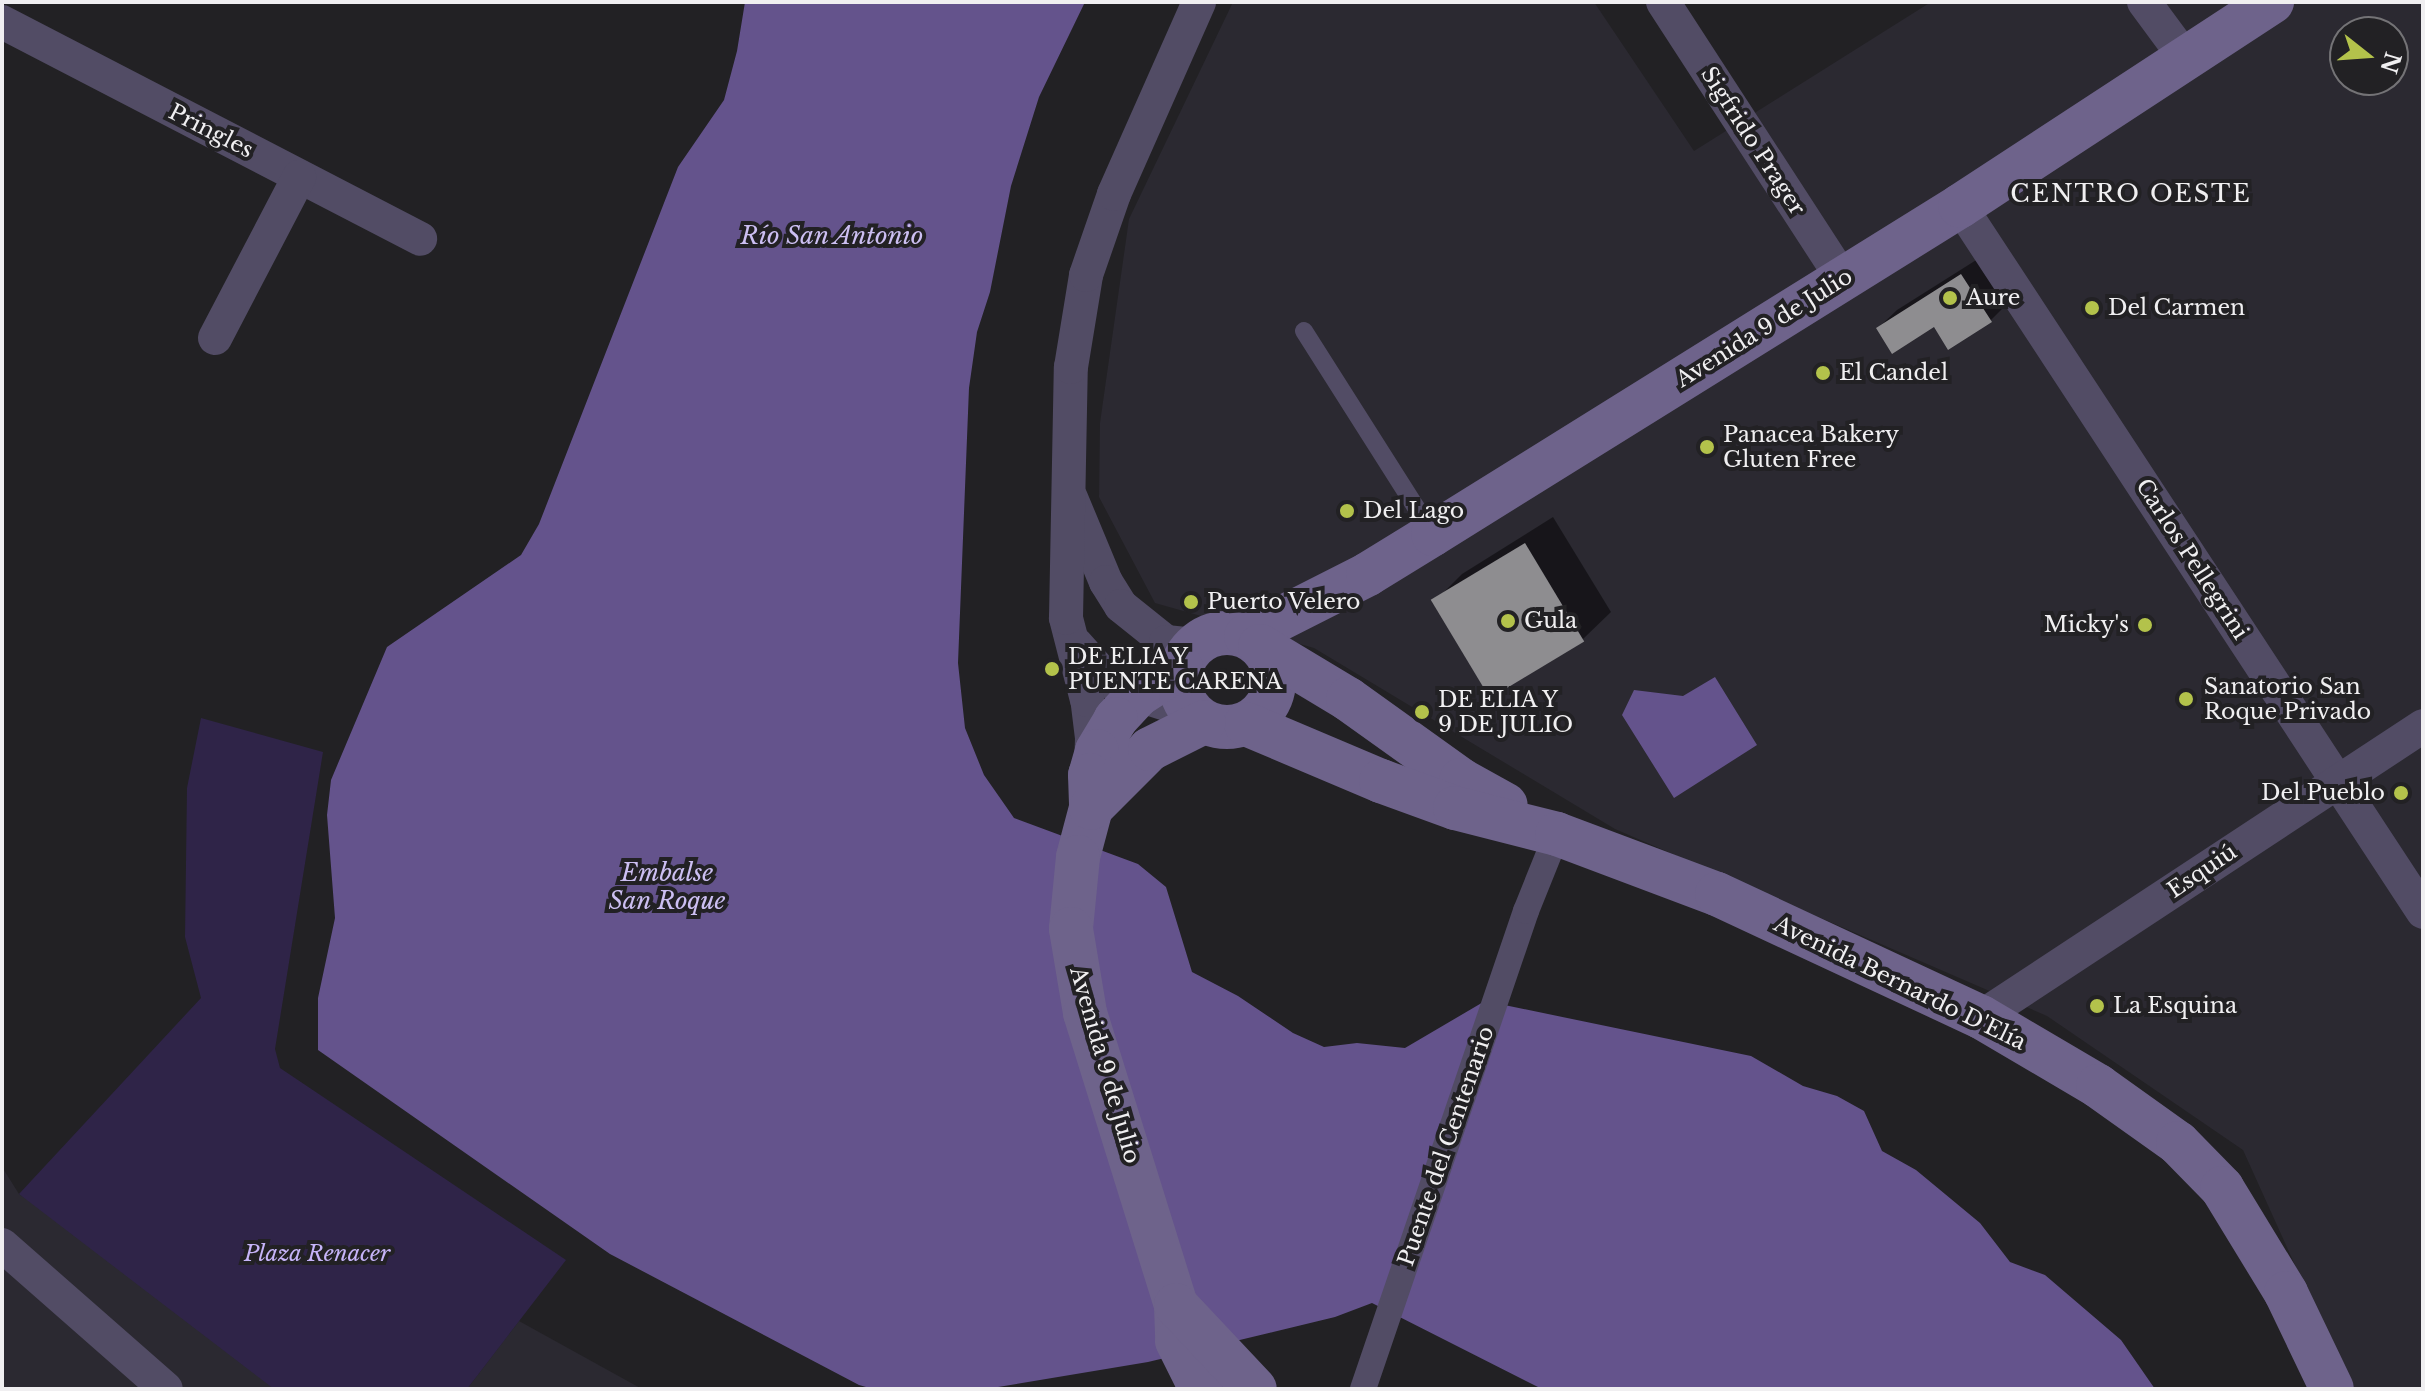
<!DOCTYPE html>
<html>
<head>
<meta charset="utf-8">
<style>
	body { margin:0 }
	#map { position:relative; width:2425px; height:1391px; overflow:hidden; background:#222124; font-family:"Libre Baskerville",serif }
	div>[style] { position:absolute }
	.built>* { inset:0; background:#2b2931 }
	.green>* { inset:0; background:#2f2448 }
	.water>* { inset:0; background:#64538c }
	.shadow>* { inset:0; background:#0007 }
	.building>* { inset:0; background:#8e8d90; transform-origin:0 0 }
	.service>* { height:18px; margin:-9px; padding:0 9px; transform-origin:9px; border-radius:9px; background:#524c65 }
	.pedestrian>* { height:26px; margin:-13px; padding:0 13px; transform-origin:13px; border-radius:13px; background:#524c65 }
	.minor>* { height:34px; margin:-17px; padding:0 17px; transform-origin:17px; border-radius:17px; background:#524c65 }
	.secondary>* { height:44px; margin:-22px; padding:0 22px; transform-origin:22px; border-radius:22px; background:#6e638b }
	.secondary>.ring { margin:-22px; padding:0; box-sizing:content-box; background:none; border:44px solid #6e638b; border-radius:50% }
	.dots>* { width:22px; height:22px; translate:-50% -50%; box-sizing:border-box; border:4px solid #222124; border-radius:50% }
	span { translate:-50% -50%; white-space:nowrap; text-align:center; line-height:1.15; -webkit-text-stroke:8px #222124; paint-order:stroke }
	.street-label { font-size:22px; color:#f0eff1 }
	.poi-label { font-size:22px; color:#f0eff1 }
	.left { translate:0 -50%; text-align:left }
	.right { translate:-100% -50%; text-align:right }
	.park-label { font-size:22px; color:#c6b4f8; font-style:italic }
	.neighbourhood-label { font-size:24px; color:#f0eff1; letter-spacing:2px }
	.water-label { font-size:24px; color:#ccbff2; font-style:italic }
	.frame { position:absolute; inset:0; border:4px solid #f0eff1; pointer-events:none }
	.north { position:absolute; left:2329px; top:16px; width:80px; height:80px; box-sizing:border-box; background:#222124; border:2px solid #747376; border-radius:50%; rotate:107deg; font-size:22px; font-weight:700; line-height:32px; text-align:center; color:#f0eff1 }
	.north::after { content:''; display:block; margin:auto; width:28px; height:36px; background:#b3c24b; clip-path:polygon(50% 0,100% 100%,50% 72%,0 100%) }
</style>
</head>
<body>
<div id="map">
	<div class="built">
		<i style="clip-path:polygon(evenodd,1233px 2px,1594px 2px,1694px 151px,1931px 2px,2423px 2px,2423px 1389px,2351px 1389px,2243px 1150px,2047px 1016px,1615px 829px,1314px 648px,1155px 603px,1099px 497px,1100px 423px,1129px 219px,1233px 2px,2345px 32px,2393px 32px,2393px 80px,2345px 80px,2345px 32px)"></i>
		<i style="clip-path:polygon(2px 1167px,19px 1194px,313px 1389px,2px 1389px)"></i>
		<i style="clip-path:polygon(519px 1321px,642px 1389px,467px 1389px)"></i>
	</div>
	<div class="green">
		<i style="clip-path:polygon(201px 718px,323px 752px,275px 1049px,280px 1068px,566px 1260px,467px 1389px,274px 1389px,19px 1194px,201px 998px,185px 937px,187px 788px)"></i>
	</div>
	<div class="water">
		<i style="clip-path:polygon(745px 2px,1085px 2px,1039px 97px,1011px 186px,990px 292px,977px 332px,969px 388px,958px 663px,965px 728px,984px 775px,1014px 818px,1138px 864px,1166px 887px,1192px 972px,1238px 996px,1293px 1033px,1324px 1047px,1357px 1043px,1405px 1048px,1485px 1001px,1751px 1056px,1803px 1086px,1837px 1096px,1864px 1111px,1882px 1151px,1916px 1170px,1980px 1223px,2010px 1262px,2045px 1275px,2121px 1340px,2155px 1389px,1542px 1389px,1372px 1303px,1335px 1317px,1148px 1362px,986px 1389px,873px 1389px,859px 1385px,610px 1254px,318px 1050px,318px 998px,335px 918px,327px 815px,331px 780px,387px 647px,521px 555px,539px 524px,678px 167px,724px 100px,737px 51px)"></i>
		<i style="clip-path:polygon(1715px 677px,1757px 745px,1674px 798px,1622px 715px,1634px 690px,1683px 696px)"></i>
	</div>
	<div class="shadow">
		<i style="clip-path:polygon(1981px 257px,2009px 302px,1991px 320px,1878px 328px,1897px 310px)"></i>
		<i style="clip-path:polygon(1553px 517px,1611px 612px,1583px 639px,1435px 601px,1462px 574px)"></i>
	</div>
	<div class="building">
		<i style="clip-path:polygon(1961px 274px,1992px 322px,1948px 350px,1934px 327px,1892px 354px,1876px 328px)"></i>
		<i style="left:1525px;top:543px;width:115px;height:110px;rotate:59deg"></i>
	</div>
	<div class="service">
		<i style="left:1304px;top:331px;width:241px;rotate:57.6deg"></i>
	</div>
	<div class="pedestrian">
		<i style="left:1363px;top:1389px;width:505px;rotate:-71.17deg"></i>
		<i style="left:1526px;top:911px;width:83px;rotate:-68.1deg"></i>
	</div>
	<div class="minor">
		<i style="left:1663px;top:2px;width:330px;rotate:57deg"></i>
		<i style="left:2144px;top:2px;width:67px;rotate:53.5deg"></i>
		<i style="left:2px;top:22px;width:471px;rotate:27.4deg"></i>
		<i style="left:1960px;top:206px;width:844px;rotate:56.74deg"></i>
		<i style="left:215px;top:338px;width:182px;rotate:-62.4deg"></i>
		<i style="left:1071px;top:498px;width:91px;rotate:67.4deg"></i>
		<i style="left:1106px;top:582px;width:28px;rotate:58deg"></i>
		<i style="left:1121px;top:606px;width:58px;rotate:38.7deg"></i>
		<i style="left:1166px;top:642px;width:29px;rotate:6deg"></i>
		<i style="left:1076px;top:644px;width:50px;rotate:48.3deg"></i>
		<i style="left:1109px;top:681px;width:32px;rotate:26deg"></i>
		<i style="left:1138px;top:695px;width:56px;rotate:17.8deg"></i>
		<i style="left:1091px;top:767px;width:29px;rotate:-88deg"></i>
		<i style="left:1092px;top:738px;width:38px;rotate:-97deg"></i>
		<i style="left:1087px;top:700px;width:85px;rotate:-104.4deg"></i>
		<i style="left:1066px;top:618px;width:251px;rotate:-88.9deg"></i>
		<i style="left:1071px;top:367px;width:93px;rotate:-80.7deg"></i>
		<i style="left:1086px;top:275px;width:86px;rotate:-70.9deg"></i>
		<i style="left:1114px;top:194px;width:210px;rotate:-66.1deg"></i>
		<i style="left:1981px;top:1017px;width:529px;rotate:-33.36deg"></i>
		<i style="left:2px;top:1245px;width:218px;rotate:41.3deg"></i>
	</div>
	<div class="secondary">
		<i class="ring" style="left:1180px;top:633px;width:50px;height:50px"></i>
		<i style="left:1246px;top:636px;width:137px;rotate:-26.9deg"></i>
		<i style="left:1368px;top:574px;width:76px;rotate:-31.6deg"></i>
		<i style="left:1433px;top:534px;width:621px;rotate:-31.9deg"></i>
		<i style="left:1960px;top:206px;width:373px;rotate:-33.2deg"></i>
		<i style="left:1260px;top:646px;width:103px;rotate:31.1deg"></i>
		<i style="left:1348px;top:699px;width:139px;rotate:35.6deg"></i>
		<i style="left:1461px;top:780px;width:51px;rotate:29.1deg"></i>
		<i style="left:1181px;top:667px;width:51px;rotate:146.9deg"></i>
		<i style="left:1138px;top:695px;width:33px;rotate:133deg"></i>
		<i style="left:1116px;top:719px;width:37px;rotate:121deg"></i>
		<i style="left:1097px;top:751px;width:25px;rotate:106deg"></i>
		<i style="left:1090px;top:775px;width:33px;rotate:88deg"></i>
		<i style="left:1091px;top:808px;width:51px;rotate:104.9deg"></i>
		<i style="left:1078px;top:857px;width:72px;rotate:95.6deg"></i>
		<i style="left:1071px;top:929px;width:85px;rotate:80.5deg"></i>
		<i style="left:1085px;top:1013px;width:306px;rotate:72.7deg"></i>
		<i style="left:1176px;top:1305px;width:36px;rotate:88deg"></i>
		<i style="left:1177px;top:1341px;width:54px;rotate:63.4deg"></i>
		<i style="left:1246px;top:724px;width:147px;rotate:22.9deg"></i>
		<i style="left:1381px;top:781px;width:79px;rotate:20deg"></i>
		<i style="left:1455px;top:808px;width:105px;rotate:14.3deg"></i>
		<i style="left:1557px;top:834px;width:171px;rotate:20.6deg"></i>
		<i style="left:1717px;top:894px;width:291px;rotate:25deg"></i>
		<i style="left:1981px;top:1017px;width:136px;rotate:30.5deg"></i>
		<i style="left:2098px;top:1086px;width:98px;rotate:35.5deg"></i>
		<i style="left:2178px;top:1143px;width:63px;rotate:45.6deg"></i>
		<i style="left:2222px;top:1188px;width:123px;rotate:58.6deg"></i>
		<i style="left:2286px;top:1293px;width:106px;rotate:64.4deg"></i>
		<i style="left:1091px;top:808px;width:83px;rotate:-45deg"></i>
		<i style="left:1150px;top:749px;width:60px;rotate:-26.6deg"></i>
		<i style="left:1176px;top:1305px;width:115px;rotate:46.8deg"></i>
	</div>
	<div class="dots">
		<i style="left:1950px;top:298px;background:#b3c24b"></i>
		<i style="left:2092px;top:308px;background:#b3c24b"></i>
		<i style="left:1823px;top:373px;background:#b3c24b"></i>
		<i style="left:1707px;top:447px;background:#b3c24b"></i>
		<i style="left:1347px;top:511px;background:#b3c24b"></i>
		<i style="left:1191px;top:602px;background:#b3c24b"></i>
		<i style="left:1508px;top:621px;background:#b3c24b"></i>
		<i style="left:2145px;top:625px;background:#b3c24b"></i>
		<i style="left:1052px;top:669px;background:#b3c24b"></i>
		<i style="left:2186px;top:699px;background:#b3c24b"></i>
		<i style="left:1422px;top:712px;background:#b3c24b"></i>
		<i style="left:2401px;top:793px;background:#b3c24b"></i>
		<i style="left:2097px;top:1006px;background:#b3c24b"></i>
	</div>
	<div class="street-label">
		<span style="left:211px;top:131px;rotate:27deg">Pringles</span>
		<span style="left:1753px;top:141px;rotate:57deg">Sigfrido Prager</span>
		<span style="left:1764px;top:328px;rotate:-32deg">Avenida 9 de Julio</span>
		<span style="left:2192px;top:559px;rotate:57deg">Carlos Pellegrini</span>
		<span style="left:2202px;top:871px;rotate:-34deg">Esquiú</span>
		<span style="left:1900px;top:983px;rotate:26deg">Avenida Bernardo D'Elía</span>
		<span style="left:1105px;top:1065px;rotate:74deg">Avenida 9 de Julio</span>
		<span style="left:1446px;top:1146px;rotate:-71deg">Puente del Centenario</span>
	</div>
	<div class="poi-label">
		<span class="left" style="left:1966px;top:298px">Aure</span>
		<span class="left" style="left:2108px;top:308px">Del Carmen</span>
		<span class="left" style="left:1839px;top:373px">El Candel</span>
		<span class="left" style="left:1723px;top:447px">Panacea Bakery<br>Gluten Free</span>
		<span class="left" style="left:1363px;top:511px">Del Lago</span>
		<span class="left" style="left:1207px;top:602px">Puerto Velero</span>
		<span class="left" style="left:1524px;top:621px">Gula</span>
		<span class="right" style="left:2129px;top:625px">Micky's</span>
		<span class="left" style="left:1068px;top:669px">DE ELIA Y<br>PUENTE CARENA</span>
		<span class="left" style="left:2204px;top:699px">Sanatorio San<br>Roque Privado</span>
		<span class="left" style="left:1438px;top:712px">DE ELIA Y<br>9 DE JULIO</span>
		<span class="right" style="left:2385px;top:793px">Del Pueblo</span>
		<span class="left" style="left:2113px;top:1006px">La Esquina</span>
	</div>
	<div class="park-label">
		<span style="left:317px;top:1254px">Plaza Renacer</span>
	</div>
	<div class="neighbourhood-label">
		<span style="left:2131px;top:194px">CENTRO OESTE</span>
	</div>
	<div class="water-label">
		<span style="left:832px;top:236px">Río San Antonio</span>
		<span style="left:667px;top:887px">Embalse<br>San Roque</span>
	</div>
	<div class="frame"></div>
	<div class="north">N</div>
</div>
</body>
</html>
